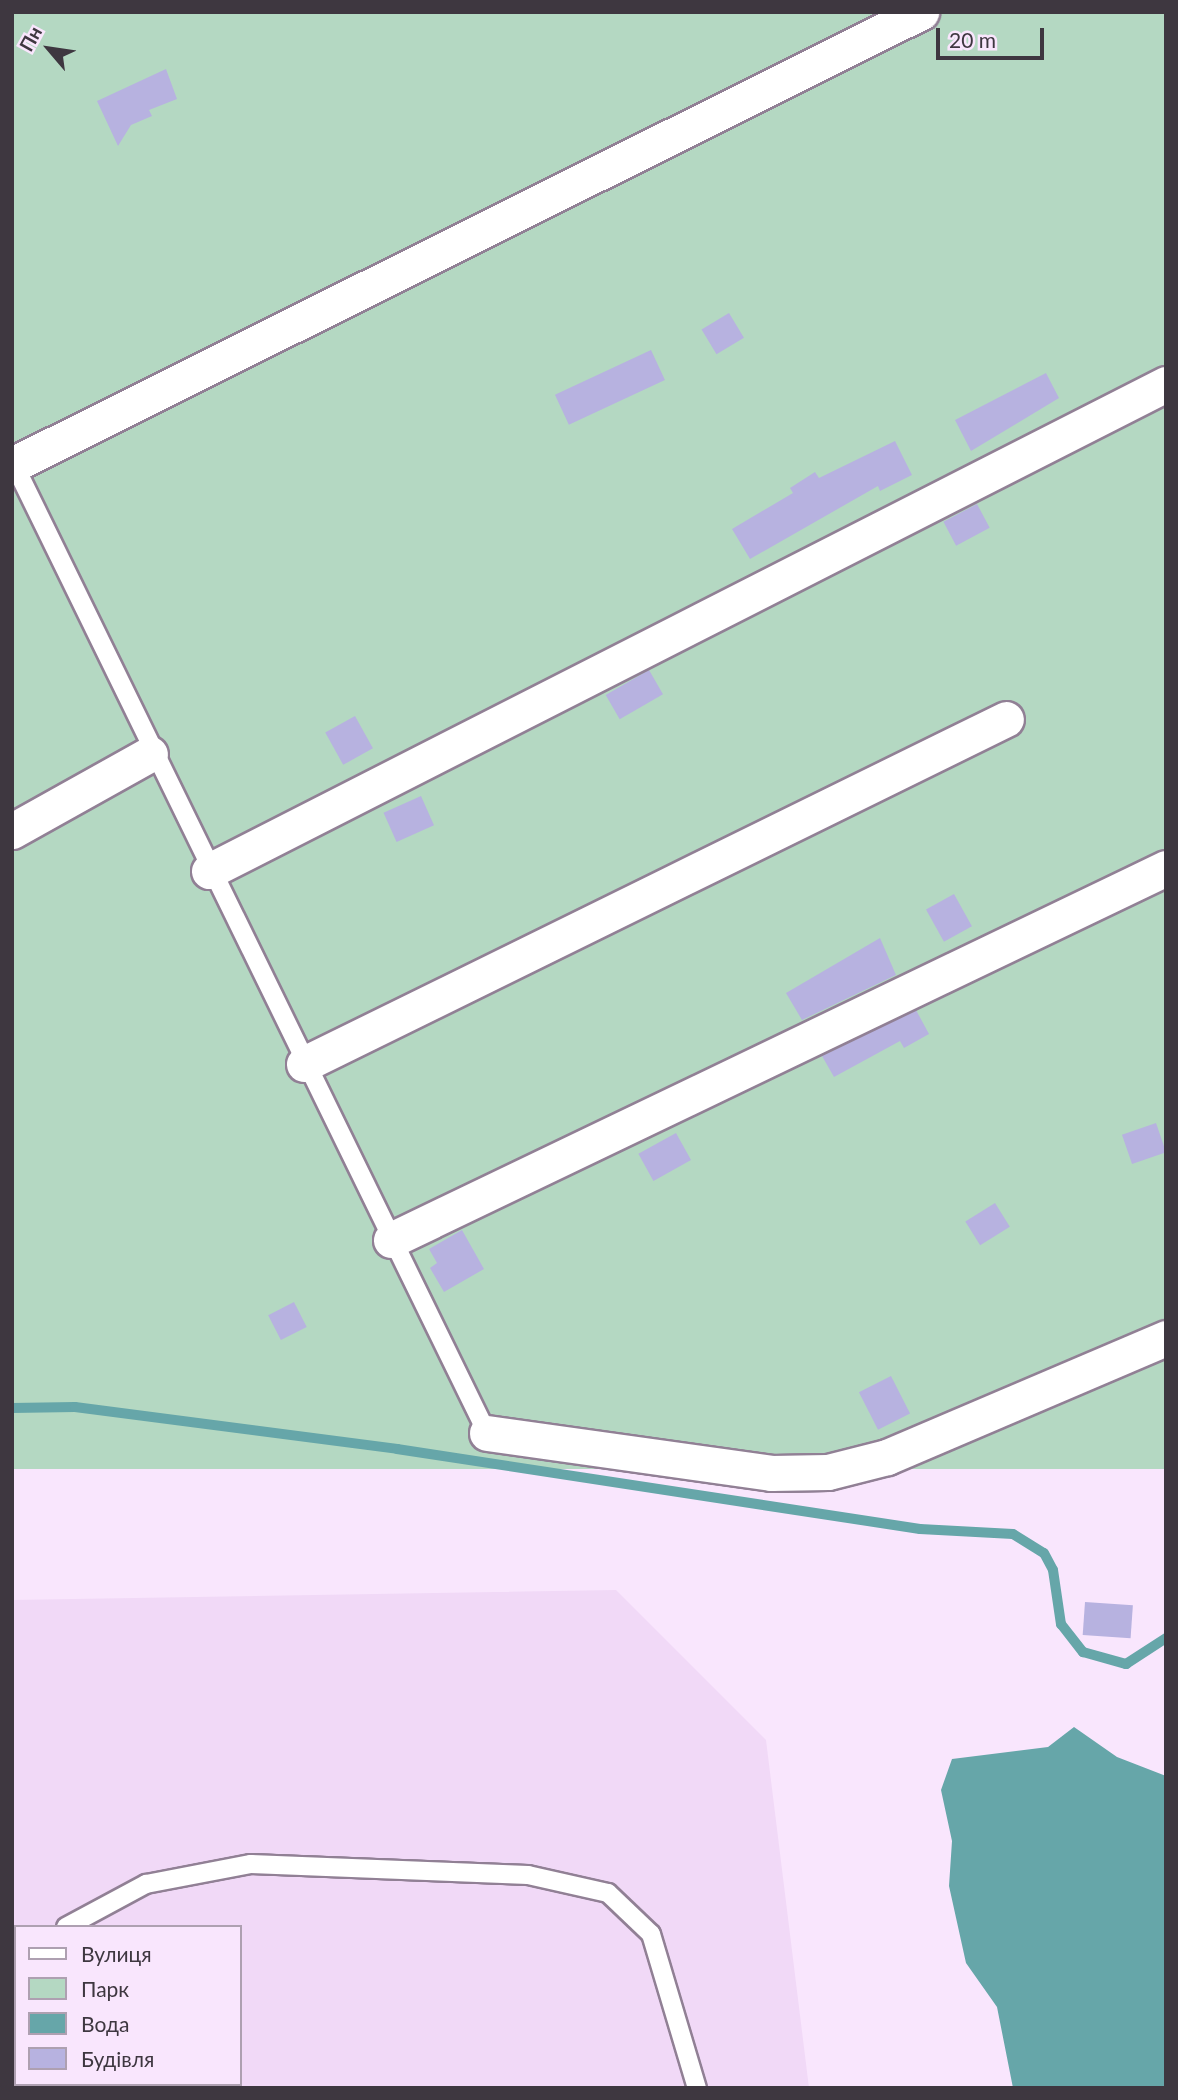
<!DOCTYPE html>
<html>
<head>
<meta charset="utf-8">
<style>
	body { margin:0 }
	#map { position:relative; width:1178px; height:2100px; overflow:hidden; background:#f9e6fd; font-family:Lato,sans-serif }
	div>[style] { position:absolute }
	.built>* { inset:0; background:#f1d9f7 }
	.green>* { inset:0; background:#b4d8c2; transform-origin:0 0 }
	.water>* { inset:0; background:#66a6a9 }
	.stream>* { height:10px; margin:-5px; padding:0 5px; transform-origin:5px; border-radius:5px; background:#66a6a9 }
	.building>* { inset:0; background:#b7b2e0; transform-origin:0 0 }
	.roads { filter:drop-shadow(2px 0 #918095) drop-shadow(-2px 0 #918095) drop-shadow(0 2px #918095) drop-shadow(0 -2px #918095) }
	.service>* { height:18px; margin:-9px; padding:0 9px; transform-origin:9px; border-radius:9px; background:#fff }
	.minor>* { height:35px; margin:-17.5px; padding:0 17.5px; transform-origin:17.5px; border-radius:17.5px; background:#fff }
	span { translate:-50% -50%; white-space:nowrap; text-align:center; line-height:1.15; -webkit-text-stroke:6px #f9e6fd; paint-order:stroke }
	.frame { position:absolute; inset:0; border:14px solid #3e3740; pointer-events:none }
	.legend { position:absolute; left:14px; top:1925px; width:228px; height:161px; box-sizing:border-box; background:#f9e6fd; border:2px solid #aea0b1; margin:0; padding:9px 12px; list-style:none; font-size:21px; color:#3e3740 }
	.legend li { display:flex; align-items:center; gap:14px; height:35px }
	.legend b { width:35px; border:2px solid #aea0b1 }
	.north { position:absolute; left:14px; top:14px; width:70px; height:70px; -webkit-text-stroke:5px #f9e6fd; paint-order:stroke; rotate:299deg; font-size:19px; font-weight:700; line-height:28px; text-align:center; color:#3e3740 }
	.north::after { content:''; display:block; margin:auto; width:24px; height:32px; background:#3e3740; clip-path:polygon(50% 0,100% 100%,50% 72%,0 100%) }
	.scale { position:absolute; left:936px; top:28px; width:108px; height:32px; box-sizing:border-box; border:4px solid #3e3740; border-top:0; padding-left:9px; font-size:21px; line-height:24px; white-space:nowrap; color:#3e3740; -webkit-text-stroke:5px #f9e6fd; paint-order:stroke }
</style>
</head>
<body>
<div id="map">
	<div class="built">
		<i style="clip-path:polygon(evenodd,616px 1590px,766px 1740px,809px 2088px,12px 2088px,12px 1600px,616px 1590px,16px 1927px,240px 1927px,240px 2084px,16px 2084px,16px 1927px)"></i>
	</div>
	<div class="green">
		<i style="left:12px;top:12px;width:1154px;height:1457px"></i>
	</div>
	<div class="water">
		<i style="clip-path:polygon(1074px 1727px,1117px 1757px,1166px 1776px,1166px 2088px,1013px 2088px,997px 2007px,966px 1963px,949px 1886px,952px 1841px,941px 1790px,952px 1759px,1048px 1747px)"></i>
	</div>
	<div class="stream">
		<i style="left:12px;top:1408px;width:63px;rotate:-0.9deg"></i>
		<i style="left:75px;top:1407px;width:325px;rotate:7.4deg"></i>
		<i style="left:397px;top:1449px;width:529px;rotate:8.7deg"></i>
		<i style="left:920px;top:1529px;width:93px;rotate:3.1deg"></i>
		<i style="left:1013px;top:1534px;width:36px;rotate:32deg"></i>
		<i style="left:1044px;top:1553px;width:19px;rotate:62deg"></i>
		<i style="left:1053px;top:1570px;width:55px;rotate:81.6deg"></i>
		<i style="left:1061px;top:1624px;width:36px;rotate:52deg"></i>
		<i style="left:1083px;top:1652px;width:45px;rotate:15.6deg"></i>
		<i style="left:1126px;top:1664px;width:48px;rotate:-33deg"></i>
	</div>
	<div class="building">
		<i style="clip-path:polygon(166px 69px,177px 99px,149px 110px,152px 116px,131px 125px,118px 146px,97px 101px)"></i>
		<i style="left:729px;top:313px;width:29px;height:32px;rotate:59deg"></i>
		<i style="left:651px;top:350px;width:33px;height:106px;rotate:65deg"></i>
		<i style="clip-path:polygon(1046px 373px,1059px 398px,971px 451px,955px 420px)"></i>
		<i style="clip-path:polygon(895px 441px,912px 475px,880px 491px,878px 486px,750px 559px,732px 529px,793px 493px,790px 488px,815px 472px,819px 478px)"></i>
		<i style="left:977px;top:504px;width:27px;height:38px;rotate:62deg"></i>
		<i style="left:649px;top:670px;width:28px;height:50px;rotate:60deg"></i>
		<i style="left:355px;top:716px;width:37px;height:34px;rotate:61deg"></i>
		<i style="left:421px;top:796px;width:32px;height:41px;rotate:66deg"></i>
		<i style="left:954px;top:894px;width:37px;height:32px;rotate:61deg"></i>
		<i style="clip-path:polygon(880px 938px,896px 975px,802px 1020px,786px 993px)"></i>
		<i style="clip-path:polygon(916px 1010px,929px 1034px,904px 1048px,900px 1041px,834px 1077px,822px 1056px)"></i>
		<i style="left:1156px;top:1123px;width:31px;height:36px;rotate:71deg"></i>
		<i style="left:676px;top:1133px;width:31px;height:43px;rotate:61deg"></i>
		<i style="left:995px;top:1203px;width:28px;height:35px;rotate:58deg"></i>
		<i style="clip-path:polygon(462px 1230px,484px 1269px,444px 1292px,430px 1268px,437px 1263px,429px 1249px)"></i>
		<i style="left:294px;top:1302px;width:28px;height:29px;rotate:63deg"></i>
		<i style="left:891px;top:1376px;width:42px;height:36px;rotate:63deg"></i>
		<i style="left:1085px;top:1602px;width:48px;height:33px;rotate:4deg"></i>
	</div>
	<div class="roads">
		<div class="service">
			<i style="left:14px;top:464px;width:1078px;rotate:63.98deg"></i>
			<i style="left:66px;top:1927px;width:91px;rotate:-28.3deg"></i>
			<i style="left:146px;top:1884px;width:107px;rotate:-10.8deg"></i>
			<i style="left:251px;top:1864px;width:277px;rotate:2.3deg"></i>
			<i style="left:528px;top:1875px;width:82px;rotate:12.7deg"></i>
			<i style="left:608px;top:1893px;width:59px;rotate:43.6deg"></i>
			<i style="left:651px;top:1934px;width:161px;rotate:73.4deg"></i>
			<i style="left:12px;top:2006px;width:6px;rotate:-51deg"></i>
		</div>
		<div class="minor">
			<i style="left:12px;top:465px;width:1016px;rotate:-26.49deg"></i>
			<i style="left:12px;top:831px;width:158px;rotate:-29.2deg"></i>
			<i style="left:209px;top:871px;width:1074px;rotate:-26.97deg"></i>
			<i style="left:304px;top:1064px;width:782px;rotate:-26.17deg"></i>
			<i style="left:391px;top:1240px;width:860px;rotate:-25.64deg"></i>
			<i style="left:487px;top:1433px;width:287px;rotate:8deg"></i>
			<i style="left:771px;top:1473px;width:57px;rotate:-1deg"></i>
			<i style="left:828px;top:1472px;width:61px;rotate:-14.3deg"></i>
			<i style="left:887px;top:1457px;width:303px;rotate:-23.1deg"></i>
		</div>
	</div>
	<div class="frame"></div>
	<ul class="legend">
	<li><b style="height:9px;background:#fff"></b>Вулиця</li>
	<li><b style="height:19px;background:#b4d8c2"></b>Парк</li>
	<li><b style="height:19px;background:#66a6a9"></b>Вода</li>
	<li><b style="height:19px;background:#b7b2e0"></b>Будівля</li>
	</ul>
	<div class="north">Пн</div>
	<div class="scale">20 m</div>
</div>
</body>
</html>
